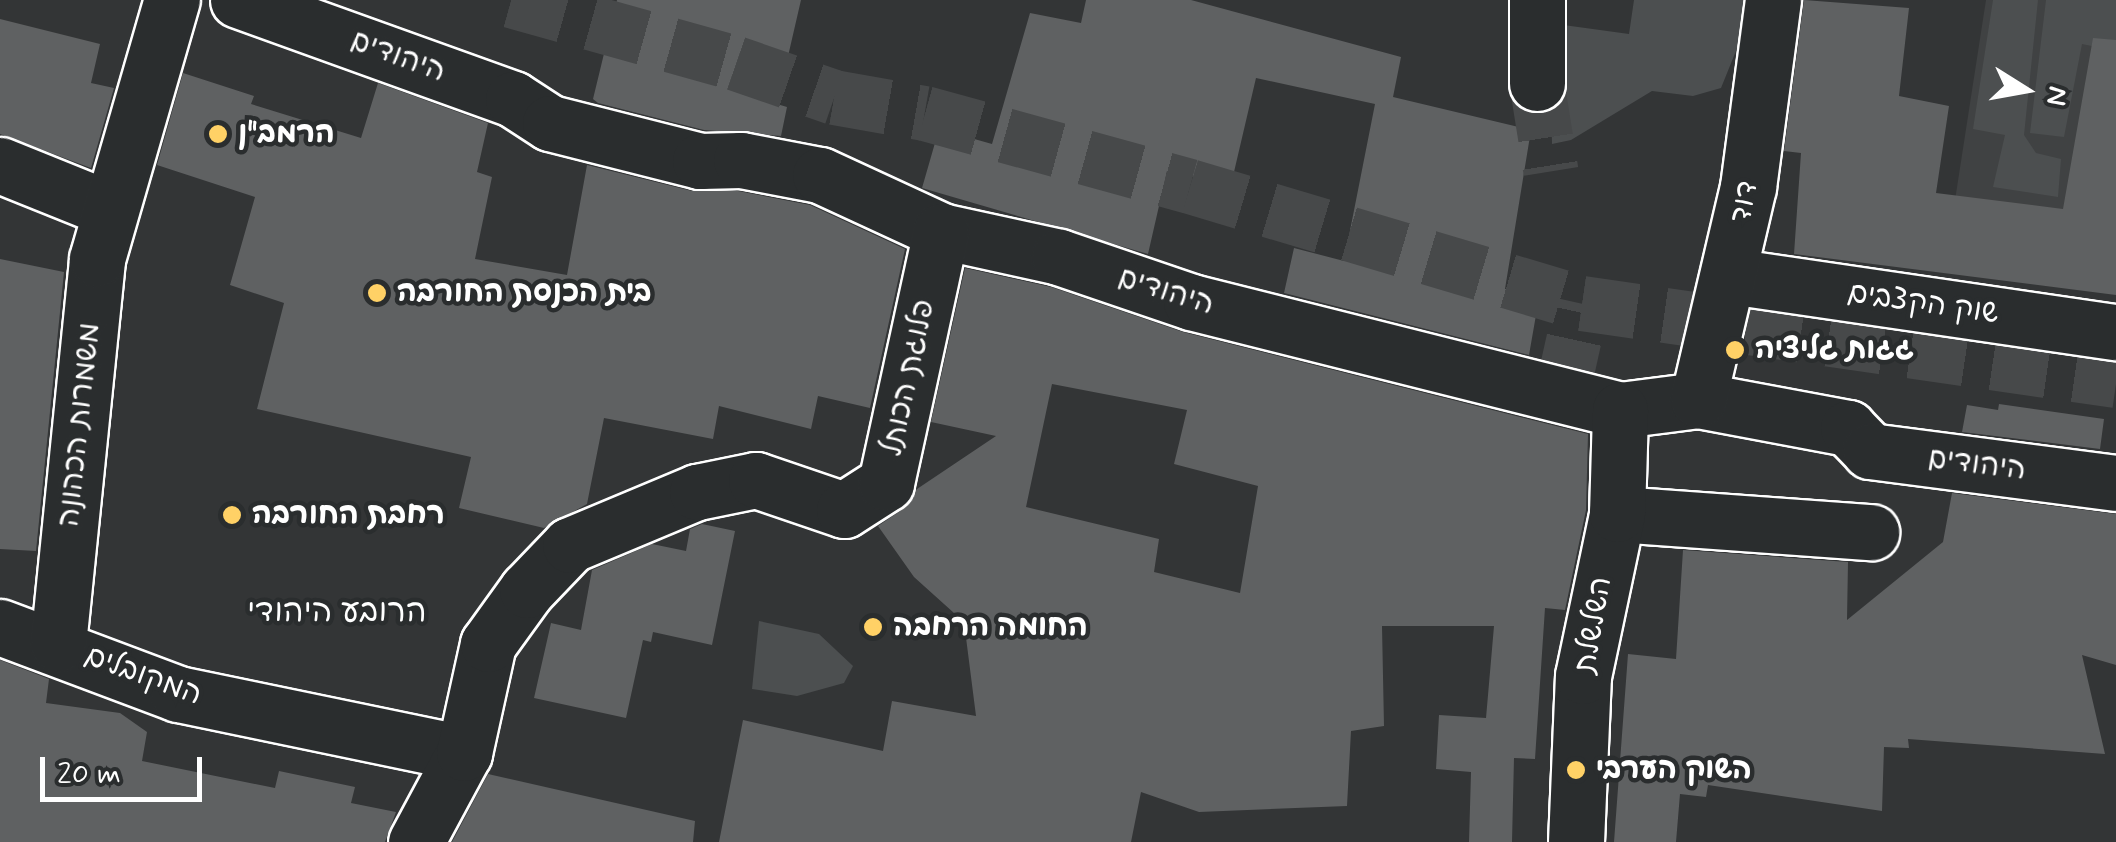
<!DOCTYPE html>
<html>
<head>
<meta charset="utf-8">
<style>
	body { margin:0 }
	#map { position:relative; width:2116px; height:842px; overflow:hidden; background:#333536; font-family:Mynerve,"Playpen Sans Hebrew",sans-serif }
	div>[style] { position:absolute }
	.built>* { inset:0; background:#404243 }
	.green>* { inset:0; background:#4c4f50 }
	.building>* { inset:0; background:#5f6162 }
	.minor-tunnel>* { height:55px; margin-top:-27.5px; transform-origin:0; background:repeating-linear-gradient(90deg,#47494a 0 55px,transparent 0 83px) }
	.roads { filter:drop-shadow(2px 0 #fff) drop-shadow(-2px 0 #fff) drop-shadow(0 2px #fff) drop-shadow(0 -2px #fff) }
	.minor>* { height:55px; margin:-27.5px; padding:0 27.5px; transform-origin:27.5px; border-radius:27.5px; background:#2a2d2e }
	.dots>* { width:28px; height:28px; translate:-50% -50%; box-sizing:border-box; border:5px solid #2a2d2e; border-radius:50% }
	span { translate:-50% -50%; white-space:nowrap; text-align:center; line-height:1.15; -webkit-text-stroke:9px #2a2d2e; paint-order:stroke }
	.street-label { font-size:30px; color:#fff }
	.poi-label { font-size:30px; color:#fff; font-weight:700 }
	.left { translate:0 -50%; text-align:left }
	.neighbourhood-label { font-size:32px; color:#fff }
	.north { position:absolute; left:1976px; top:40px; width:100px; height:100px; -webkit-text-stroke:8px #2a2d2e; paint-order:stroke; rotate:101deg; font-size:28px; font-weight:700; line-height:40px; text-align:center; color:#fff }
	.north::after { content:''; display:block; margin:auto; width:35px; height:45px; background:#fff; clip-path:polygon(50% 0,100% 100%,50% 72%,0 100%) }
	.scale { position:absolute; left:40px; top:757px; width:162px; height:45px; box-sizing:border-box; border:5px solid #fff; border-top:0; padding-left:12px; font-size:30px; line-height:35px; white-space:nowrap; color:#fff; -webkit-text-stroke:8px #2a2d2e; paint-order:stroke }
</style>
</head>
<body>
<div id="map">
	<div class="built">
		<i style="clip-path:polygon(1986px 0,2116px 0,2116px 243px,1951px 226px)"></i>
	</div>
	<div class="green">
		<i style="clip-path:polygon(1634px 0,1745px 0,1740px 41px,1721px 88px,1693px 96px,1652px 91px,1571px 140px,1552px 144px,1549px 23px,1629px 34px)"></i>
		<i style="clip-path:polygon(1993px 0,2038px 0,2024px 135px,2036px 153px,2061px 159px,2058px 197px,1993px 187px,2005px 135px,1973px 129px)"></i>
		<i style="clip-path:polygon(2046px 0,2116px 0,2116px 51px,2082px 44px,2064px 137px,2030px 133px)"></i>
		<i style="clip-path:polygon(759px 621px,819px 634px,853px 666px,844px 683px,797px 696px,752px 689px)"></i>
	</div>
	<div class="building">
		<i style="clip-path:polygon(617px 0,801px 0,777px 104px,787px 107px,781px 136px,704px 130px,598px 103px,593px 99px)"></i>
		<i style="clip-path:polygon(1086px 0,1191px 0,1401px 57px,1393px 97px,1531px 130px,1505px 289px,1539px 298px,1529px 355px,1284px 293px,1294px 248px,1344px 261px,1375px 104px,1256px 78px,1234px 172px,1218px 169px,1217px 182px,1167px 171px,1148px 254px,922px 188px,939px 129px,992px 144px,1030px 13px,1081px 23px)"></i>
		<i style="clip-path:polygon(1804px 0,1909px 8px,1899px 96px,1949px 106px,1936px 193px,2063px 209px,2093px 38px,2116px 40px,2116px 295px,1794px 254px,1801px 153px,1784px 151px)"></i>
		<i style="clip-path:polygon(0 19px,100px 44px,91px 83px,114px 88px,91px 168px,0 134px)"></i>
		<i style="clip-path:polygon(183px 73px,254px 96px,251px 104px,361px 138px,378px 83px,488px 123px,477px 172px,492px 177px,475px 259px,567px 275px,587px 165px,692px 191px,738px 191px,810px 205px,905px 249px,870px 408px,818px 396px,811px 429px,719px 406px,713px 439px,604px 418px,587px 504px,544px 528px,459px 508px,471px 457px,257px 409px,284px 303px,230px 285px,255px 197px,157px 165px)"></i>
		<i style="clip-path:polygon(0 259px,64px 272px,36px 551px,0 549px)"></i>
		<i style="clip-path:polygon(evenodd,965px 268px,1051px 287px,1183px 332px,1588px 434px,1586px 510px,1565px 610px,1545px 608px,1535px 759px,1514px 758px,1512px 842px,1469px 842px,1471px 772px,1436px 769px,1439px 715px,1486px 718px,1494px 626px,1382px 626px,1384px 726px,1351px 731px,1347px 806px,1199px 812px,1141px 792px,1131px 842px,719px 842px,743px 720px,883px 751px,892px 701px,976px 716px,964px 622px,914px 577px,878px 526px,903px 509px,917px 489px,996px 436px,931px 422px,965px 268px,1052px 384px,1187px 410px,1174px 464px,1258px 486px,1240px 593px,1154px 572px,1159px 539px,1026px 507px,1052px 384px)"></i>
		<i style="clip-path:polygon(1999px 404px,2104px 419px,2100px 449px,1962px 432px,1967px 405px,1998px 410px)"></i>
		<i style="clip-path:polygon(1952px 493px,2116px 514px,2116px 665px,2082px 655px,2105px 754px,1908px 739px,1909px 748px,1884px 747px,1882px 811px,1708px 785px,1706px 797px,1680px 794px,1676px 842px,1614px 842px,1628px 654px,1676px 659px,1683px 550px,1848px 562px,1847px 620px,1943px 542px)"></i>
		<i style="clip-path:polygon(702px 524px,735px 531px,712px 645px,653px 632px,651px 642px,643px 640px,626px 718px,534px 698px,551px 623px,581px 630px,592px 570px,652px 544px,686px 551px,690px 529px)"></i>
		<i style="clip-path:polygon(0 660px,49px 679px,46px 703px,120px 713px,147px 732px,142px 761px,275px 788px,279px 771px,355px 787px,351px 803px,396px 812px,385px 842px,0 842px)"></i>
		<i style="clip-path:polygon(488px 774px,695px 821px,693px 842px,452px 842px)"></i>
	</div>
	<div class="minor-tunnel">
		<i style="left:511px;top:0;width:234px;rotate:15.6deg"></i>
		<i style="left:736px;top:63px;width:104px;rotate:19.1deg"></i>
		<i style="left:834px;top:97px;width:92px;rotate:10deg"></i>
		<i style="left:925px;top:113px;width:275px;rotate:15.4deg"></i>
		<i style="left:1190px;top:186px;width:409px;rotate:16.6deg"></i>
		<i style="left:1582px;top:303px;width:540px;rotate:8.21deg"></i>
		<i style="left:1537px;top:83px;width:89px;rotate:81deg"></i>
		<i style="left:1562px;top:393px;width:92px;rotate:-77.5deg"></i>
	</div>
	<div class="roads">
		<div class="minor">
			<i style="left:238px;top:0;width:292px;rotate:19.8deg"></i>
			<i style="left:513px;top:99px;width:44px;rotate:33deg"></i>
			<i style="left:550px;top:123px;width:155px;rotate:14.2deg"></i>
			<i style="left:700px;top:161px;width:41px;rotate:-1.4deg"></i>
			<i style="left:741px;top:160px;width:80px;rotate:10.8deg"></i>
			<i style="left:820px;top:175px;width:133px;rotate:24.8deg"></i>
			<i style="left:941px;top:231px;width:121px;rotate:12.4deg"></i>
			<i style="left:1059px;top:257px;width:139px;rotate:18.8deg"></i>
			<i style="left:1191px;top:302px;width:442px;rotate:14.1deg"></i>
			<i style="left:1620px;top:410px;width:79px;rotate:-7.3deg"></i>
			<i style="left:1698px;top:400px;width:153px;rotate:10.6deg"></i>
			<i style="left:1848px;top:428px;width:32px;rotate:46deg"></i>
			<i style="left:1870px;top:451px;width:248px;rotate:7.4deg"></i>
			<i style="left:1537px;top:0;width:83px;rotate:90deg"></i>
			<i style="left:0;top:165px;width:115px;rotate:21.9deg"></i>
			<i style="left:1730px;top:276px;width:390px;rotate:8.3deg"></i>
			<i style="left:1698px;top:400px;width:219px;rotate:-76.8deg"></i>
			<i style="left:1748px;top:187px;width:189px;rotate:-82.4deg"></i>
			<i style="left:1617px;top:514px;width:255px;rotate:4.1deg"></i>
			<i style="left:0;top:627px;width:190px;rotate:20.6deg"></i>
			<i style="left:178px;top:694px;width:292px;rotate:11.7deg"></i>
			<i style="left:58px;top:644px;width:387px;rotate:-84.2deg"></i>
			<i style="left:97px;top:259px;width:270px;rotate:-73.9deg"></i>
			<i style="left:416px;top:842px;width:101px;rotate:-61.7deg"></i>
			<i style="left:464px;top:753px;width:112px;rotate:-77.6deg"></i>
			<i style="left:488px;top:644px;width:67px;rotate:-54.2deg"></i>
			<i style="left:527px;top:590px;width:62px;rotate:-46.3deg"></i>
			<i style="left:570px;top:545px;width:138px;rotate:-22.7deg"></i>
			<i style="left:697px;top:492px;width:60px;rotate:-11.5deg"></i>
			<i style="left:756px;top:480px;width:93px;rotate:18.8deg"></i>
			<i style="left:844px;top:510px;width:50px;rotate:-32.7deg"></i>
			<i style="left:886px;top:483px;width:258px;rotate:-77.7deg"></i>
			<i style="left:1576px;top:842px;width:166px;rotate:-87.6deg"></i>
			<i style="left:1583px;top:676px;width:166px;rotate:-78.1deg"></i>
			<i style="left:1617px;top:514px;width:104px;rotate:-88.3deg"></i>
		</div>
	</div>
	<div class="dots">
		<i style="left:218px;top:134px;background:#ffd166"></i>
		<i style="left:377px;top:293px;background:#ffd166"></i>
		<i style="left:1735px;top:350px;background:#ffd166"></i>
		<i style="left:232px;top:515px;background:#ffd166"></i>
		<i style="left:873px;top:627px;background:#ffd166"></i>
		<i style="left:1576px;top:770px;background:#ffd166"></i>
	</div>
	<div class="street-label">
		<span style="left:398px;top:57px;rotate:20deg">היהודים</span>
		<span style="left:1745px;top:202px;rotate:-80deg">דוד</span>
		<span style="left:1166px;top:292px;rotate:17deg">היהודים</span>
		<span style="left:1923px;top:304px;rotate:8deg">שוק הקצבים</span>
		<span style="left:909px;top:378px;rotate:-78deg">פלוגת הכותל</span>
		<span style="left:80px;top:425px;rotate:-84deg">משמרות הכהונה</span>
		<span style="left:1977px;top:465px;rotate:7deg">היהודים</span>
		<span style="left:1594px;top:625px;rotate:-80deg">השלשלת</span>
		<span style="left:143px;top:676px;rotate:20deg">המקובלים</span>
	</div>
	<div class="poi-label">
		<span class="left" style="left:238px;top:134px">הרמב"ן</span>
		<span class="left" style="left:397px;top:293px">בית הכנסת החורבה</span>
		<span class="left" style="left:1755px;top:350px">גגות גליציה</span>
		<span class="left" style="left:252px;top:515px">רחבת החורבה</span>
		<span class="left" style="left:893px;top:627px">החומה הרחבה</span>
		<span class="left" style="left:1596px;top:770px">השוק הערבי</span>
	</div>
	<div class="neighbourhood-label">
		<span style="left:337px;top:612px">הרובע היהודי</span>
	</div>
	<div class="north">N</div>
	<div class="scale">20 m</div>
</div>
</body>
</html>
